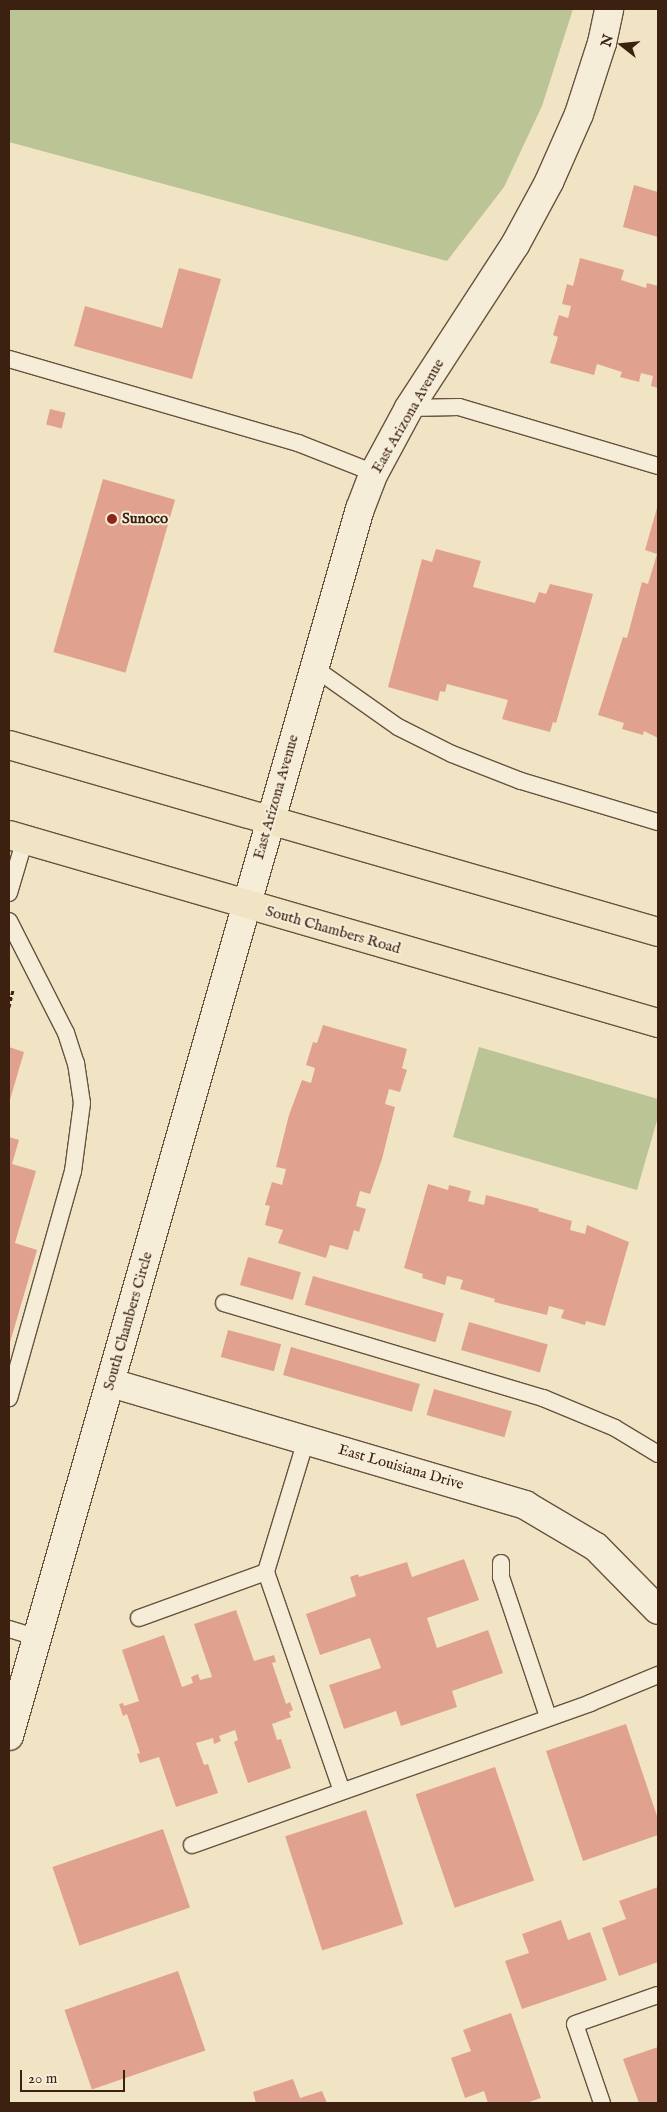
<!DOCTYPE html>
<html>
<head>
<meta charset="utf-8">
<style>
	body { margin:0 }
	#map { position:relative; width:667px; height:2112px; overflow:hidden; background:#f1e4c4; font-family:"IM FELL English",serif }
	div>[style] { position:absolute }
	.green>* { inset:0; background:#bac494 }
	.building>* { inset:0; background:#e0a28e; transform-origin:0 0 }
	.path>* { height:3px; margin-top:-1.5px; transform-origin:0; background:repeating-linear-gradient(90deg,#3c2111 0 4px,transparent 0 6.5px) }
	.roads { filter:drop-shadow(1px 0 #69523e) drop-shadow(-1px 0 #69523e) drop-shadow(0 1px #69523e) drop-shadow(0 -1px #69523e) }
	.service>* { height:16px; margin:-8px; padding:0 8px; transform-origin:8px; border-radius:8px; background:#f6edd9 }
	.minor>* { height:28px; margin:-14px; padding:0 14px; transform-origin:14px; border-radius:14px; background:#f6edd9 }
	.primary>* { height:28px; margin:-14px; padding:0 14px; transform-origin:14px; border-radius:14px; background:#f1e4c4 }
	.dots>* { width:14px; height:14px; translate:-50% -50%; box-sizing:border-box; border:2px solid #f6edd9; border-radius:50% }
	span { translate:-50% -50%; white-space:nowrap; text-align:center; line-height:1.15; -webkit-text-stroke:4px #f6edd9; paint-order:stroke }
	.street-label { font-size:15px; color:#3c2111 }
	.poi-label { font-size:15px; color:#3c2111; font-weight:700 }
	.left { translate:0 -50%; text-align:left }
	.frame { position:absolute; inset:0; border:10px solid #3c2111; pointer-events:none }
	.north { position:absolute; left:597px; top:20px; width:50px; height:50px; -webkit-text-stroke:4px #f6edd9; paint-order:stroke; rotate:286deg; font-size:14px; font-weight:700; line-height:20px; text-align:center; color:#3c2111 }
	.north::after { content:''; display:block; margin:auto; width:18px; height:22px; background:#3c2111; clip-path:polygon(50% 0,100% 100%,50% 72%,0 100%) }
	.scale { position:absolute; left:20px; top:2070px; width:105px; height:22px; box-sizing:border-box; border:2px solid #3c2111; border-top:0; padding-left:6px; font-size:15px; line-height:18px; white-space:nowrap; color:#3c2111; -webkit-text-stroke:4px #f6edd9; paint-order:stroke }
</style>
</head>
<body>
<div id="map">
	<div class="green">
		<i style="clip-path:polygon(9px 9px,573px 9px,542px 106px,504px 187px,447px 261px,9px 142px)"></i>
		<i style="clip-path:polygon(479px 1047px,658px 1099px,658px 1117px,637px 1190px,453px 1137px)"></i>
	</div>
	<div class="building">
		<i style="clip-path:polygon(634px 185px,658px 192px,658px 237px,623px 227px)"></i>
		<i style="clip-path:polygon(580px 258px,624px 270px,621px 280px,646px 288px,647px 283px,658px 286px,658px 388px,651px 386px,653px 376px,641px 373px,639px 382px,620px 377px,622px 372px,597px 364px,594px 375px,550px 363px,558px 337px,553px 335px,559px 315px,568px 318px,571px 306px,562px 304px,567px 284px,573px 286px)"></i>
		<i style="clip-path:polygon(179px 268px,221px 279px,192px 379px,74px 346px,85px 306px,162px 328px)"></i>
		<i style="left:50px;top:409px;width:16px;height:16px;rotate:14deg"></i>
		<i style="left:103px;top:479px;width:75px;height:180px;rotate:16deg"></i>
		<i style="clip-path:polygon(657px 508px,658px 508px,658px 738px,644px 731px,643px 735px,622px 729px,624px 723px,598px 715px,623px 637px,627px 638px,642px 582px,648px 584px,657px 554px,645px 550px)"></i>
		<i style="clip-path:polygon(436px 549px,481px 561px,473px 587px,535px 603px,539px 592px,546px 594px,550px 584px,593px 594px,556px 723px,553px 722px,550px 732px,502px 719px,508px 700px,447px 684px,445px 692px,440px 691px,438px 701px,388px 687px,422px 559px,432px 562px)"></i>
		<i style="clip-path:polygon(323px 1025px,407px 1049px,402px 1068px,407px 1070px,400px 1092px,389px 1089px,385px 1104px,395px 1107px,382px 1159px,370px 1194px,360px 1191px,356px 1206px,366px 1209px,359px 1232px,354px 1230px,348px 1250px,330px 1245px,326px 1258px,278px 1243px,283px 1230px,265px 1225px,270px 1206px,265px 1205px,272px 1182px,282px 1185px,286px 1169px,276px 1167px,289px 1115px,302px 1080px,311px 1083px,315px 1068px,306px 1065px,313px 1042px,317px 1043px)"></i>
		<i style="clip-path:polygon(9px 1047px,24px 1052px,9px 1103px)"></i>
		<i style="clip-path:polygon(9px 1137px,19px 1140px,12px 1164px,36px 1171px,15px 1243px,37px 1250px,9px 1346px)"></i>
		<i style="clip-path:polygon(428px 1184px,448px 1190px,449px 1185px,471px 1191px,468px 1201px,484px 1205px,486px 1195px,539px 1209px,538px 1211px,572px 1221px,570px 1230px,585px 1234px,587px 1225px,629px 1242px,605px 1326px,586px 1321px,585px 1325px,561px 1318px,564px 1310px,549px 1306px,547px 1315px,494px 1302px,495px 1299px,460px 1289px,463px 1280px,447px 1276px,445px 1285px,422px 1278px,423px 1274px,404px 1268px)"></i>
		<i style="left:248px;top:1257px;width:55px;height:29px;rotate:16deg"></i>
		<i style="left:313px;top:1276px;width:136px;height:30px;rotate:16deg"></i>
		<i style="left:469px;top:1322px;width:82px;height:29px;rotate:16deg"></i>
		<i style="left:228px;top:1330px;width:55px;height:28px;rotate:15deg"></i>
		<i style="left:291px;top:1347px;width:134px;height:29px;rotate:16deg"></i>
		<i style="left:434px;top:1389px;width:81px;height:27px;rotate:16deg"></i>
		<i style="clip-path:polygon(464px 1559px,479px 1600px,427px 1618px,437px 1648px,488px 1630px,503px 1673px,452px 1691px,457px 1707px,401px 1726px,396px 1711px,344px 1729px,329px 1685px,381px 1668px,370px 1638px,320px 1655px,306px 1614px,356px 1596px,350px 1577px,358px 1574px,359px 1577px,407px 1562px,412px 1577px)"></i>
		<i style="clip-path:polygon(236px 1610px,254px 1661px,274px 1655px,276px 1662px,272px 1663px,286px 1704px,290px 1702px,293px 1710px,289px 1712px,291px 1717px,272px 1724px,277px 1740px,281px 1739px,291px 1768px,248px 1783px,234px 1742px,238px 1740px,235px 1730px,219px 1736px,221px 1741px,214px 1744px,213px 1738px,196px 1743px,204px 1765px,208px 1764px,218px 1793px,176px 1807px,159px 1757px,140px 1763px,137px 1754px,140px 1753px,127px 1714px,123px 1716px,119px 1704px,123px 1703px,124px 1706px,139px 1701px,122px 1650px,164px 1635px,182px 1687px,193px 1683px,191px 1677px,198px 1674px,200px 1680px,212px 1677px,194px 1624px)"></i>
		<i style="clip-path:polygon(626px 1724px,658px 1819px,658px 1835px,583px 1861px,546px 1751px)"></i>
		<i style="left:495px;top:1767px;width:120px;height:84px;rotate:71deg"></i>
		<i style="left:366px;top:1810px;width:120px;height:85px;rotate:72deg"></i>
		<i style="left:163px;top:1829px;width:83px;height:117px;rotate:71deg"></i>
		<i style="clip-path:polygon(658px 1887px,658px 1962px,619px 1976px,602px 1928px,626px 1919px,619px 1901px)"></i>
		<i style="clip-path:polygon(561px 1920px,568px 1940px,590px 1932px,607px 1980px,522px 2009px,505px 1961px,529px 1953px,522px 1934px)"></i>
		<i style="left:178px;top:1971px;width:84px;height:120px;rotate:71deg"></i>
		<i style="clip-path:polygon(511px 2013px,541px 2098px,526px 2103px,488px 2103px,484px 2091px,465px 2098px,451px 2058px,471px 2051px,463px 2030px)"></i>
		<i style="clip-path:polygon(658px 2047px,658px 2103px,639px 2103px,623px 2059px)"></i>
		<i style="clip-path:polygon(293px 2079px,300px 2098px,322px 2091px,327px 2103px,256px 2103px,253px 2092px)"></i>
	</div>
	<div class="path">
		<i style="left:9px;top:1007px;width:17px;rotate:-77deg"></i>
	</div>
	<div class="roads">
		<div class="service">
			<i style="left:9px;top:359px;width:301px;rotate:16.2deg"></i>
			<i style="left:298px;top:443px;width:82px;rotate:21.5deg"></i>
			<i style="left:409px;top:408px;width:50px;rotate:-1.1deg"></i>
			<i style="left:459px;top:407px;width:208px;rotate:16.5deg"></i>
			<i style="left:313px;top:667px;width:104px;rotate:35.2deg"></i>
			<i style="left:398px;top:727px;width:60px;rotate:26.6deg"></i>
			<i style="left:452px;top:754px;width:74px;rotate:21.4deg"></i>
			<i style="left:521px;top:781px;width:143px;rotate:16.7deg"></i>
			<i style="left:9px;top:893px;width:56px;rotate:-73.5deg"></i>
			<i style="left:9px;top:921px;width:126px;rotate:63deg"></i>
			<i style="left:66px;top:1033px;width:32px;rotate:72deg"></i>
			<i style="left:76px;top:1063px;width:40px;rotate:81.5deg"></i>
			<i style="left:82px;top:1103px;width:69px;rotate:97.5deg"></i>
			<i style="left:73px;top:1171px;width:236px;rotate:105.7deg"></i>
			<i style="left:224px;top:1303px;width:333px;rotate:16.6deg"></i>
			<i style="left:543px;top:1398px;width:78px;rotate:22.6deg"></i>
			<i style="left:615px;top:1428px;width:50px;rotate:31.2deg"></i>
			<i style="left:306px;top:1440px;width:138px;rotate:106.9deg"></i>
			<i style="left:266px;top:1572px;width:232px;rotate:70.9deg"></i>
			<i style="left:501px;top:1563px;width:14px;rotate:90deg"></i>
			<i style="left:501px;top:1577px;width:148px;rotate:71.4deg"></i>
			<i style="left:139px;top:1618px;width:135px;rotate:-19.9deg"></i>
			<i style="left:9px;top:1629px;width:30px;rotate:17deg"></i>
			<i style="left:192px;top:1845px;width:423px;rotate:-19.6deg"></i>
			<i style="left:590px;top:1703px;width:74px;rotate:-22.4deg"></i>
			<i style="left:602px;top:2103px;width:83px;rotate:-108.9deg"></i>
			<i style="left:575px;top:2024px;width:88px;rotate:-19.3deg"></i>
		</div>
		<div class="minor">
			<i style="left:111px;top:1383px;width:432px;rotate:16.4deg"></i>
			<i style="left:525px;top:1505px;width:82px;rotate:30.6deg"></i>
			<i style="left:596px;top:1547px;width:88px;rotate:45.5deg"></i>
			<i style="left:9px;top:1736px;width:1276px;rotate:-74.04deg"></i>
			<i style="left:360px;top:509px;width:39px;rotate:-69deg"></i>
			<i style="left:374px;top:473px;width:74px;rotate:-61.7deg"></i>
			<i style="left:409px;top:408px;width:194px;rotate:-57deg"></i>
			<i style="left:515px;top:245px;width:72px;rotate:-61.6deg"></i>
			<i style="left:549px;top:182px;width:74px;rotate:-66.2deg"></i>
			<i style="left:579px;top:114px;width:75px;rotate:-72.1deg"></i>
			<i style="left:602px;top:43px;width:35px;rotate:-78deg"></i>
		</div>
		<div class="primary">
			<i style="left:9px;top:745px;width:675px;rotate:16.07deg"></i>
			<i style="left:9px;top:835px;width:676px;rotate:16.16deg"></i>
		</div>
	</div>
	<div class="dots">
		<i style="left:112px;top:519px;background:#8f2418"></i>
	</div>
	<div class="street-label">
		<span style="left:408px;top:416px;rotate:-60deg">East Arizona Avenue</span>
		<span style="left:276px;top:797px;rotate:-74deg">East Arizona Avenue</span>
		<span style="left:333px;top:930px;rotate:16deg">South Chambers Road</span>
		<span style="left:128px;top:1321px;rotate:-74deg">South Chambers Circle</span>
		<span style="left:401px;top:1467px;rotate:16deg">East Louisiana Drive</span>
	</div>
	<div class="poi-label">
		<span class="left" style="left:122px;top:519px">Sunoco</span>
	</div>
	<div class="frame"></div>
	<div class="north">N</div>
	<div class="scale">20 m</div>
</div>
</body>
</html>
